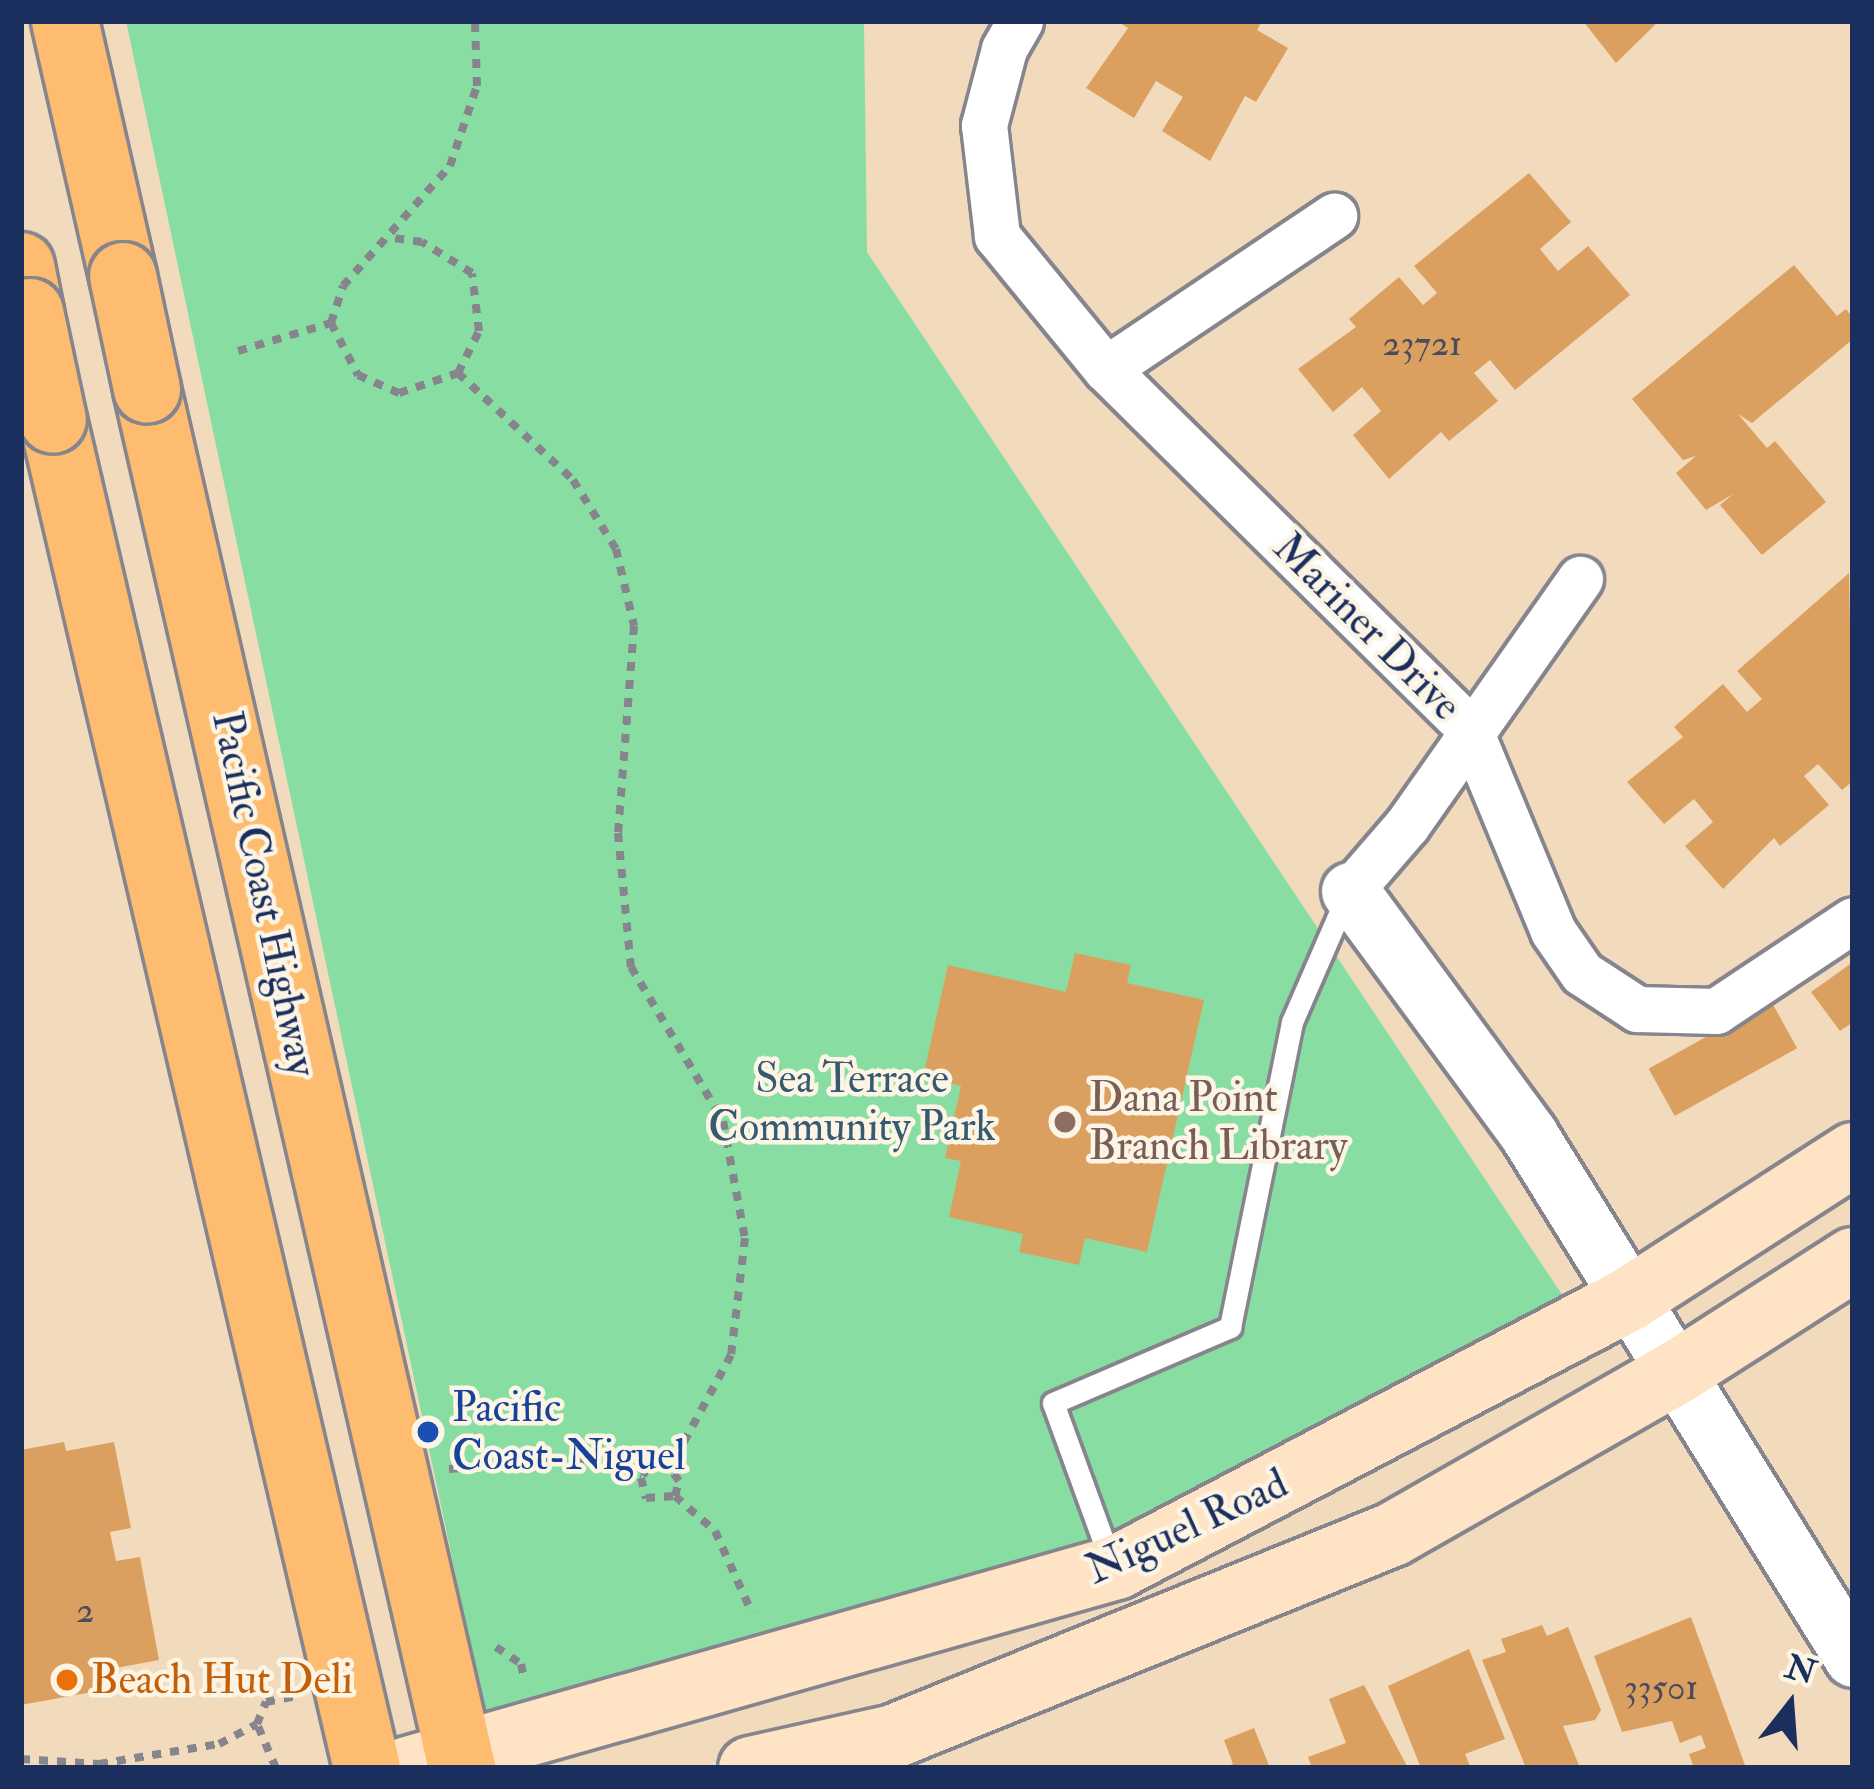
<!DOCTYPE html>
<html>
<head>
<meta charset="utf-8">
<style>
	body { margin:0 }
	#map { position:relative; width:1874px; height:1789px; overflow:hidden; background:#f2dbbc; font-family:"IM FELL Double Pica",serif }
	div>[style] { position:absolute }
	.green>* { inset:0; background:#88dea2 }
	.building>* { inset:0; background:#dba05f; transform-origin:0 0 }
	.path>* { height:8px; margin-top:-4px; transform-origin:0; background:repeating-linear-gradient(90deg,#86858d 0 9px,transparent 0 18px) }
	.roads { filter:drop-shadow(3px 0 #86858d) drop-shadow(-3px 0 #86858d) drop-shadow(0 3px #86858d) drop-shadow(0 -3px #86858d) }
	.service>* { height:21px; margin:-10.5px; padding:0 10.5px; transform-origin:10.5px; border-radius:10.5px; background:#fff }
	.minor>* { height:45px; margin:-22.5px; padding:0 22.5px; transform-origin:22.5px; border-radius:22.5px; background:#fff }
	.tertiary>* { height:57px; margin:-28.5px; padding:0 28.5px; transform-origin:28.5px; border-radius:28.5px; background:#fff }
	.secondary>* { height:63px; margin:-31.5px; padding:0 31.5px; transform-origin:31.5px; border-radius:31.5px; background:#fee4c5 }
	.trunk>* { height:66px; margin:-33px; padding:0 33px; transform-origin:33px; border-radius:33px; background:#fdbc6f }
	.bridges { filter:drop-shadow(3px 0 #86858d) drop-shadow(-3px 0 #86858d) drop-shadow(0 3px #86858d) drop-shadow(0 -3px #86858d) }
	.trunk-bridge>* { height:66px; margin:-33px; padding:0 33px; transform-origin:33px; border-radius:33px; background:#fdbc6f }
	.dots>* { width:33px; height:33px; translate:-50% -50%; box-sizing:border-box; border:6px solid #fcf5e5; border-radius:50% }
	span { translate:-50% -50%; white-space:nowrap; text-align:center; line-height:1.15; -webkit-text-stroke:9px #fcf5e5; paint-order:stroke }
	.number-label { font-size:36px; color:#4b4b5e }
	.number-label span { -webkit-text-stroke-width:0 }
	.street-label { font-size:42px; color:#1b2f5e }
	.park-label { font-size:42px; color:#365b6f }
	.education-label { font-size:42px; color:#785e54 }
	.left { translate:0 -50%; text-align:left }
	.transit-label { font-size:42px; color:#164399 }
	.food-label { font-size:42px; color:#c56008 }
	.frame { position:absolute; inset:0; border:24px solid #1b2f5e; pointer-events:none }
	.north { position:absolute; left:1730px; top:1645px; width:120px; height:120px; -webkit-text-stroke:9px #fcf5e5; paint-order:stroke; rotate:17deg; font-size:33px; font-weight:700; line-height:48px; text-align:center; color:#1b2f5e }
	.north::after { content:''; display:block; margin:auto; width:42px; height:54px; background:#1b2f5e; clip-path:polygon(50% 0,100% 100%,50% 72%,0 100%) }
</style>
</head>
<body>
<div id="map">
	<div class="green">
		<i style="clip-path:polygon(126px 21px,864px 21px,867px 252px,1569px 1305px,1209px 1502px,793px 1632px,485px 1713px)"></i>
	</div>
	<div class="building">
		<i style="clip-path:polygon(1117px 21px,1262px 21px,1257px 30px,1288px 48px,1256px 102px,1245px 96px,1210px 161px,1162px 131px,1183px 97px,1156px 81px,1134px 118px,1086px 88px,1128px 28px)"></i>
		<i style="clip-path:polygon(1583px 21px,1659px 21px,1616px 63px)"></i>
		<i style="clip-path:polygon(1529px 173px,1571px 222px,1540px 249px,1558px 271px,1588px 246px,1630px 295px,1515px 390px,1490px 360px,1474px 373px,1498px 401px,1449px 441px,1441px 432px,1389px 479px,1353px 435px,1381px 411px,1362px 387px,1333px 412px,1298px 369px,1356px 327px,1349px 319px,1399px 277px,1423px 305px,1437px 293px,1414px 266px)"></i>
		<i style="clip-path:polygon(1794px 265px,1837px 316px,1846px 309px,1853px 318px,1853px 339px,1752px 423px,1738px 414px,1767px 448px,1775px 441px,1826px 502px,1762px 555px,1720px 505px,1733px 494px,1706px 510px,1676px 473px,1696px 456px,1683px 460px,1632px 399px)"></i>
		<i style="clip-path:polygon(1849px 573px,1853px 781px,1842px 790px,1818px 764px,1804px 776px,1829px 805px,1780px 846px,1774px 838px,1723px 889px,1685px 846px,1713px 822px,1694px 799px,1664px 824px,1627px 782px,1683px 737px,1674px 727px,1723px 684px,1747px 712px,1762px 699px,1737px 671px)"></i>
		<i style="clip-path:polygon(1075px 953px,1131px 965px,1127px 983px,1204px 1000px,1147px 1252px,1085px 1238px,1079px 1265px,1019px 1252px,1023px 1234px,949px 1217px,961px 1161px,945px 1158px,961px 1086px,923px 1077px,948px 965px,1066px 992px)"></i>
		<i style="clip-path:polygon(1853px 962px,1853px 1022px,1840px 1031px,1811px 992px)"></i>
		<i style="left:1771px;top:1001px;width:54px;height:140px;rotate:61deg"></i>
		<i style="clip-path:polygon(64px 1442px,66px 1451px,114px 1442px,131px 1528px,110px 1532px,116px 1561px,140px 1557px,159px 1660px,116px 1668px,119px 1687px,21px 1705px,21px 1450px)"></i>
		<i style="clip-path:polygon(1691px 1617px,1746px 1768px,1694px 1768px,1689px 1754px,1706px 1748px,1701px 1735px,1680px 1743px,1672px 1721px,1622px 1732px,1594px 1656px)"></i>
		<i style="clip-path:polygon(1542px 1625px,1547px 1636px,1568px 1627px,1601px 1710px,1595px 1720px,1563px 1726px,1580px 1768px,1526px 1768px,1482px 1660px,1506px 1652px,1501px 1639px)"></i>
		<i style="clip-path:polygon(1469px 1649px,1505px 1739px,1465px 1754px,1471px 1768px,1421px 1768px,1388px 1686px)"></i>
		<i style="clip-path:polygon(1364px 1685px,1408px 1768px,1312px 1768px,1308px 1757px,1346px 1743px,1329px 1699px)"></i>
		<i style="clip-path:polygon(1254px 1728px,1270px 1768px,1223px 1768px,1233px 1764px,1224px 1740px)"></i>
	</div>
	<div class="path">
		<i style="left:331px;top:323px;width:59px;rotate:62.6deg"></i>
		<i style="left:358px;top:375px;width:45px;rotate:23.7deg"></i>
		<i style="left:399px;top:393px;width:62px;rotate:-18.7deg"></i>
		<i style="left:458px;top:373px;width:47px;rotate:-63.4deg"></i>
		<i style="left:479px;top:331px;width:58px;rotate:-96.9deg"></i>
		<i style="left:472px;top:273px;width:59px;rotate:-148.2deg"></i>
		<i style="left:422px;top:242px;width:35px;rotate:-172deg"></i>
		<i style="left:238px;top:351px;width:97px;rotate:-16.8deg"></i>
		<i style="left:331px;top:323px;width:39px;rotate:-72deg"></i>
		<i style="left:343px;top:286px;width:161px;rotate:-48.3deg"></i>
		<i style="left:450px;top:166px;width:84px;rotate:-71.4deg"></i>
		<i style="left:477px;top:86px;width:65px;rotate:-91.8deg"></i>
		<i style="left:458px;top:373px;width:157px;rotate:42.9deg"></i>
		<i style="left:573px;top:480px;width:81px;rotate:58.1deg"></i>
		<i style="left:616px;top:549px;width:79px;rotate:76.8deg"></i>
		<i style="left:634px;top:626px;width:208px;rotate:94.4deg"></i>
		<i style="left:618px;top:833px;width:135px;rotate:84.5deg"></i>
		<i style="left:631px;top:967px;width:179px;rotate:59.1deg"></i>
		<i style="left:723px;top:1121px;width:119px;rotate:79.4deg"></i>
		<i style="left:745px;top:1238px;width:118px;rotate:96.8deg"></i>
		<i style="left:731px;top:1355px;width:128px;rotate:118.4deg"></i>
		<i style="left:670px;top:1468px;width:22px;rotate:180deg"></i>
		<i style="left:648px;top:1468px;width:12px;rotate:125deg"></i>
		<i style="left:641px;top:1478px;width:21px;rotate:76deg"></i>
		<i style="left:646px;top:1498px;width:29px;rotate:-4deg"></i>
		<i style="left:675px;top:1496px;width:16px;rotate:-75deg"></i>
		<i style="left:679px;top:1481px;width:16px;rotate:-125deg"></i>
		<i style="left:449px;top:1469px;width:140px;rotate:-4.1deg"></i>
		<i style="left:589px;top:1459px;width:55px;rotate:20.1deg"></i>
		<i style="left:675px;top:1496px;width:53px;rotate:41.2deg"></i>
		<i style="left:715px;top:1531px;width:90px;rotate:65.7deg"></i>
		<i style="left:496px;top:1647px;width:30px;rotate:34deg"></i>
		<i style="left:521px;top:1664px;width:14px;rotate:78deg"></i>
		<i style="left:21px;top:1759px;width:78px;rotate:3.7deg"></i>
		<i style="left:99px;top:1764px;width:122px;rotate:-9.5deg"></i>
		<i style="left:219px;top:1744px;width:43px;rotate:-27.8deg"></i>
		<i style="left:276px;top:1768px;width:48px;rotate:-113.4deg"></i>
		<i style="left:257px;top:1724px;width:24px;rotate:-68deg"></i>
		<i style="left:266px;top:1702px;width:32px;rotate:-11deg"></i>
	</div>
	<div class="roads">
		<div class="service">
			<i style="left:1111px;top:1562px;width:169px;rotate:-110deg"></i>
			<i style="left:1053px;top:1403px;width:193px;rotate:-23.2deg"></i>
			<i style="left:1230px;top:1327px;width:311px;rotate:-78.5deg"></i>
			<i style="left:1292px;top:1022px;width:135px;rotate:-66.5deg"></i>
		</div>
		<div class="minor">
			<i style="left:1020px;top:21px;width:32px;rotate:120deg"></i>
			<i style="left:1004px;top:49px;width:79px;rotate:104.7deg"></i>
			<i style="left:984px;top:125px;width:112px;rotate:83.3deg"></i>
			<i style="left:997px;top:236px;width:172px;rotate:50.7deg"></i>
			<i style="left:1106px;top:369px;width:511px;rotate:44.68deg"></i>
			<i style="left:1469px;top:728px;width:220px;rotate:67.5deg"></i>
			<i style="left:1553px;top:931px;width:51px;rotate:55.4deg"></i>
			<i style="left:1582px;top:973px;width:66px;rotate:33.2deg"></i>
			<i style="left:1637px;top:1009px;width:79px;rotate:1.5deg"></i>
			<i style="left:1716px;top:1011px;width:164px;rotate:-33.6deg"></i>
			<i style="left:1106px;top:369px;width:275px;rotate:-33.9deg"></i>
			<i style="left:1350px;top:891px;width:87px;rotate:-49.2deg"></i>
			<i style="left:1407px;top:825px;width:301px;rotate:-54.9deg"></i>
		</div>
		<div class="tertiary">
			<i style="left:1350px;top:891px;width:303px;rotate:53.7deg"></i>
			<i style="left:1529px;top:1135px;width:615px;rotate:58.22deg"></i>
		</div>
		<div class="secondary">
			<i style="left:407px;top:1768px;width:737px;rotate:-15.83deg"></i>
			<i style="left:1116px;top:1567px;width:578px;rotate:-27.63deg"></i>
			<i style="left:1628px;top:1299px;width:268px;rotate:-32.8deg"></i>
			<i style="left:750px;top:1768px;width:147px;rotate:-12.6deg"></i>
			<i style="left:893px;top:1736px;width:538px;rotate:-22.04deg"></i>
			<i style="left:1392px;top:1534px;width:327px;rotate:-29.7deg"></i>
			<i style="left:1676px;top:1372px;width:210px;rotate:-32.6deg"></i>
		</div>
		<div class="trunk">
			<i style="left:65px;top:21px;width:262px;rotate:77.2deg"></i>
			<i style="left:21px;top:266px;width:47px;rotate:78.9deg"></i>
			<i style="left:147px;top:389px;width:1415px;rotate:77.13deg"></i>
			<i style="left:53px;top:420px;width:1384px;rotate:76.89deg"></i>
		</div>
	</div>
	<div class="bridges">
		<div class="trunk-bridge">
			<i style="left:123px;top:276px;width:116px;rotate:78deg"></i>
			<i style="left:30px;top:312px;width:110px;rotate:78deg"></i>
		</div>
	</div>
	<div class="dots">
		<i style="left:1065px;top:1122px;background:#8d6e63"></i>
		<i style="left:428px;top:1432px;background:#1a4fb4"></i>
		<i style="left:67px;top:1680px;background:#e8710a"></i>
	</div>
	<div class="number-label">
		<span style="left:1422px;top:344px">23721</span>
		<span style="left:85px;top:1611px">2</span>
		<span style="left:1661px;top:1688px">33501</span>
	</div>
	<div class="street-label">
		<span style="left:1367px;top:627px;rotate:45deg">Mariner Drive</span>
		<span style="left:264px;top:894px;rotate:78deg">Pacific Coast Highway</span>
		<span style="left:1187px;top:1527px;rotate:-25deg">Niguel Road</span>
	</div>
	<div class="park-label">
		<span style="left:852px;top:1103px">Sea Terrace<br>Community Park</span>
	</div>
	<div class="education-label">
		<span class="left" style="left:1089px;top:1122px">Dana Point<br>Branch Library</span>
	</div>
	<div class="transit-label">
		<span class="left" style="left:452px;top:1432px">Pacific<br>Coast-Niguel</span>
	</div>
	<div class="food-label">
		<span class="left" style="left:91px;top:1680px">Beach Hut Deli</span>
	</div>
	<div class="frame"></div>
	<div class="north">N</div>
</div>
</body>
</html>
